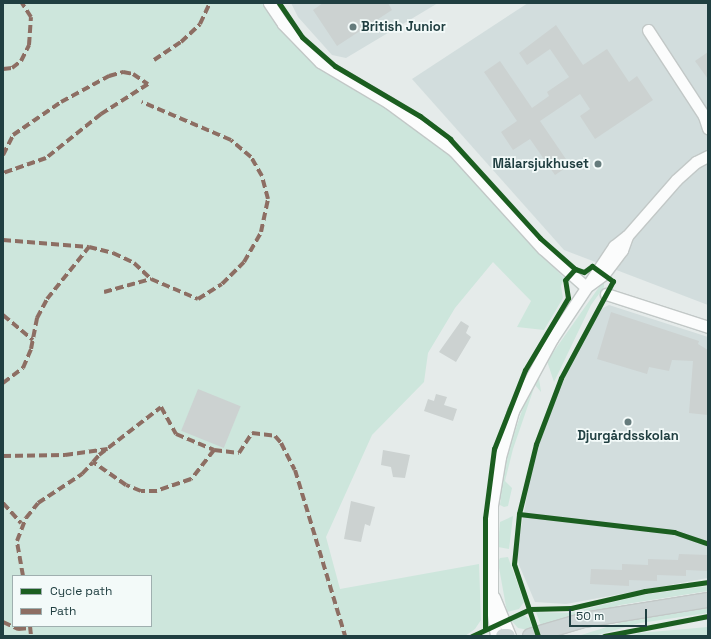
<!DOCTYPE html>
<html>
<head>
<meta charset="utf-8">
<style>
	body { margin:0 }
	#map { position:relative; width:711px; height:639px; overflow:hidden; background:#e5ebea; font-family:"Space Grotesk",sans-serif }
	div>[style] { position:absolute }
	.built>* { inset:0; background:#d2dddd }
	.green>* { inset:0; background:#cde6dc }
	.building>* { inset:0; background:#ccd2d1; transform-origin:0 0 }
	.roads { filter:drop-shadow(1px 0 #c2c8c7) drop-shadow(-1px 0 #c2c8c7) drop-shadow(0 1px #c2c8c7) drop-shadow(0 -1px #c2c8c7) }
	.minor>* { height:11px; margin:-5.5px; padding:0 5.5px; transform-origin:5.5px; border-radius:5.5px; background:#fbfcfc }
	.major>* { height:14px; margin:-7px; padding:0 7px; transform-origin:7px; border-radius:7px; background:#cdd6d6 }
	.quiet>* { height:4px; margin-top:-2px; transform-origin:0; background:repeating-linear-gradient(90deg,#8d6e63 0 8px,transparent 0 12px) }
	.cycleway>* { height:5px; margin:-2.5px; padding:0 2.5px; transform-origin:2.5px; border-radius:2.5px; background:#1b5e20 }
	.dots>* { width:11px; height:11px; translate:-50% -50%; box-sizing:border-box; border:2px solid #f3faf9; border-radius:50% }
	span { translate:-50% -50%; white-space:nowrap; text-align:center; line-height:1.15; -webkit-text-stroke:3.5px #f3faf9; paint-order:stroke }
	.poi-label { font-size:13px; color:#203f41; font-weight:700 }
	.left { translate:0 -50%; text-align:left }
	.right { translate:-100% -50%; text-align:right }
	.frame { position:absolute; inset:0; border:4px solid #203f41; pointer-events:none }
	.legend { position:absolute; left:12px; top:575px; width:140px; height:52px; box-sizing:border-box; background:#f3faf9; border:1px solid #9fafaf; margin:0; padding:5px 7px; list-style:none; font-size:12px; color:#203f41 }
	.legend li { display:flex; align-items:center; gap:8px; height:20px }
	.legend b { width:20px; border:1px solid #9fafaf }
	.scale { position:absolute; left:569px; top:609px; width:78px; height:18px; box-sizing:border-box; border:2px solid #203f41; border-top:0; padding-left:5px; font-size:12px; line-height:14px; white-space:nowrap; color:#203f41; -webkit-text-stroke:3px #f3faf9; paint-order:stroke }
</style>
</head>
<body>
<div id="map">
	<div class="built">
		<i style="clip-path:polygon(291px 3px,438px 3px,346px 58px,332px 55px,298px 17px)"></i>
		<i style="clip-path:polygon(528px 3px,708px 3px,708px 305px,564px 250px,412px 79px)"></i>
		<i style="clip-path:polygon(609px 305px,708px 337px,708px 578px,566px 604px,535px 602px,519px 565px,517px 550px,534px 458px,561px 386px,584px 336px,599px 310px)"></i>
	</div>
	<div class="green">
		<i style="clip-path:polygon(evenodd,3px 3px,264px 3px,291px 42px,327px 74px,397px 115px,442px 146px,564px 278px,561px 286px,563px 298px,544px 330px,517px 327px,531px 301px,493px 262px,455px 308px,428px 353px,424px 382px,372px 435px,326px 537px,340px 589px,479px 564px,481px 620px,475px 629px,465px 636px,3px 636px,3px 3px,13px 576px,151px 576px,151px 626px,13px 626px,13px 576px)"></i>
		<i style="clip-path:polygon(604px 280px,604px 287px,591px 305px,554px 382px,547px 361px)"></i>
		<i style="clip-path:polygon(539px 378px,541px 392px,535px 385px,513px 449px,505px 481px,512px 488px,508px 506px,504px 507px,500px 505px,501px 495px,506px 457px,526px 399px)"></i>
		<i style="clip-path:polygon(513px 516px,509px 549px,498px 547px,500px 522px)"></i>
		<i style="clip-path:polygon(508px 557px,524px 602px,519px 609px,507px 612px,498px 562px,500px 558px)"></i>
		<i style="clip-path:polygon(708px 586px,708px 591px,620px 605px,542px 628px,536px 612px,570px 613px,642px 595px)"></i>
		<i style="clip-path:polygon(708px 608px,708px 613px,640px 623px,594px 636px,578px 636px,626px 621px)"></i>
		<i style="clip-path:polygon(524px 615px,529px 619px,534px 631px,518px 628px,511px 620px)"></i>
		<i style="clip-path:polygon(708px 627px,708px 636px,631px 636px,639px 633px)"></i>
	</div>
	<div class="building">
		<i style="clip-path:polygon(323px 3px,388px 3px,392px 10px,337px 46px,313px 10px)"></i>
		<i style="clip-path:polygon(556px 25px,583px 65px,607px 49px,629px 82px,637px 76px,653px 100px,595px 139px,580px 116px,590px 109px,580px 94px,540px 121px,570px 165px,555px 175px,530px 139px,513px 150px,501px 132px,517px 121px,484px 72px,500px 61px,532px 108px,549px 96px,547px 92px,569px 77px,550px 49px,527px 65px,519px 53px)"></i>
		<i style="clip-path:polygon(708px 52px,708px 79px,695px 61px)"></i>
		<i style="clip-path:polygon(611px 312px,699px 341px,698px 344px,708px 350px,708px 415px,689px 413px,693px 361px,672px 360px,669px 371px,649px 367px,647px 374px,597px 359px)"></i>
		<i style="clip-path:polygon(461px 321px,469px 326px,466px 333px,471px 337px,456px 362px,439px 352px)"></i>
		<i style="left:198px;top:389px;width:46px;height:45px;rotate:22deg"></i>
		<i style="clip-path:polygon(436px 394px,447px 397px,444px 405px,457px 409px,453px 421px,424px 411px,428px 399px,434px 401px)"></i>
		<i style="clip-path:polygon(383px 450px,410px 455px,405px 478px,393px 477px,391px 467px,381px 465px)"></i>
		<i style="clip-path:polygon(351px 501px,375px 507px,370px 526px,365px 524px,361px 542px,344px 539px)"></i>
		<i style="clip-path:polygon(679px 554px,708px 555px,708px 571px,686px 570px,686px 576px,657px 575px,657px 581px,629px 580px,629px 586px,590px 584px,591px 569px,622px 570px,622px 564px,648px 565px,648px 559px,678px 560px)"></i>
	</div>
	<div class="roads">
		<div class="minor">
			<i style="left:269px;top:3px;width:25px;rotate:56deg"></i>
			<i style="left:283px;top:24px;width:53px;rotate:45.8deg"></i>
			<i style="left:320px;top:62px;width:80px;rotate:30.7deg"></i>
			<i style="left:389px;top:103px;width:81px;rotate:36.4deg"></i>
			<i style="left:454px;top:151px;width:132px;rotate:47.8deg"></i>
			<i style="left:543px;top:249px;width:57px;rotate:41.5deg"></i>
			<i style="left:648px;top:30px;width:103px;rotate:56.9deg"></i>
			<i style="left:704px;top:116px;width:13px;rotate:72deg"></i>
			<i style="left:589px;top:285px;width:19px;rotate:-36deg"></i>
			<i style="left:604px;top:274px;width:30px;rotate:-53deg"></i>
			<i style="left:622px;top:250px;width:15px;rotate:-70deg"></i>
			<i style="left:606px;top:294px;width:107px;rotate:17.9deg"></i>
			<i style="left:494px;top:597px;width:42px;rotate:67.7deg"></i>
			<i style="left:496px;top:636px;width:29px;rotate:-98deg"></i>
			<i style="left:492px;top:607px;width:102px;rotate:-90deg"></i>
			<i style="left:492px;top:505px;width:49px;rotate:-80.5deg"></i>
			<i style="left:500px;top:457px;width:48px;rotate:-74.2deg"></i>
			<i style="left:513px;top:411px;width:82px;rotate:-61.6deg"></i>
			<i style="left:552px;top:339px;width:112px;rotate:-56.3deg"></i>
			<i style="left:614px;top:246px;width:16px;rotate:-38deg"></i>
			<i style="left:627px;top:236px;width:74px;rotate:-48.8deg"></i>
			<i style="left:676px;top:180px;width:27px;rotate:-42deg"></i>
			<i style="left:696px;top:162px;width:13px;rotate:-27deg"></i>
		</div>
		<div class="major">
			<i style="left:503px;top:636px;width:5px"></i>
			<i style="left:530px;top:636px;width:56px;rotate:-16.5deg"></i>
			<i style="left:584px;top:620px;width:126px;rotate:-9.2deg"></i>
		</div>
	</div>
	<div class="quiet">
		<i style="left:154px;top:60px;width:32px;rotate:-34deg"></i>
		<i style="left:181px;top:42px;width:26px;rotate:-43deg"></i>
		<i style="left:200px;top:24px;width:23px;rotate:-65deg"></i>
		<i style="left:3px;top:69px;width:9px;rotate:-6deg"></i>
		<i style="left:12px;top:68px;width:11px;rotate:-38deg"></i>
		<i style="left:21px;top:61px;width:18px;rotate:-63deg"></i>
		<i style="left:29px;top:45px;width:28px;rotate:-86deg"></i>
		<i style="left:31px;top:17px;width:17px;rotate:-123deg"></i>
		<i style="left:3px;top:155px;width:22px;rotate:-63deg"></i>
		<i style="left:13px;top:135px;width:58px;rotate:-34.5deg"></i>
		<i style="left:61px;top:102px;width:55px;rotate:-28.4deg"></i>
		<i style="left:109px;top:76px;width:15px;rotate:-16deg"></i>
		<i style="left:123px;top:72px;width:10px;rotate:11deg"></i>
		<i style="left:133px;top:74px;width:18px;rotate:34deg"></i>
		<i style="left:148px;top:84px;width:56px;rotate:147.4deg"></i>
		<i style="left:101px;top:114px;width:70px;rotate:141.3deg"></i>
		<i style="left:46px;top:158px;width:46px;rotate:160.8deg"></i>
		<i style="left:3px;top:240px;width:86px;rotate:4.7deg"></i>
		<i style="left:89px;top:247px;width:25px;rotate:14deg"></i>
		<i style="left:113px;top:253px;width:23px;rotate:25deg"></i>
		<i style="left:134px;top:263px;width:23px;rotate:43deg"></i>
		<i style="left:151px;top:279px;width:51px;rotate:23.1deg"></i>
		<i style="left:198px;top:299px;width:28px;rotate:-32deg"></i>
		<i style="left:222px;top:284px;width:31px;rotate:-45deg"></i>
		<i style="left:244px;top:262px;width:34px;rotate:-60deg"></i>
		<i style="left:261px;top:232px;width:34px;rotate:-78deg"></i>
		<i style="left:268px;top:199px;width:24px;rotate:-105deg"></i>
		<i style="left:262px;top:176px;width:22px;rotate:-120deg"></i>
		<i style="left:251px;top:157px;width:26px;rotate:-140deg"></i>
		<i style="left:231px;top:140px;width:97px;rotate:-156.9deg"></i>
		<i style="left:104px;top:292px;width:49px;rotate:-15.5deg"></i>
		<i style="left:3px;top:315px;width:39px;rotate:40deg"></i>
		<i style="left:3px;top:383px;width:25px;rotate:-37deg"></i>
		<i style="left:23px;top:368px;width:21px;rotate:-67deg"></i>
		<i style="left:31px;top:349px;width:32px;rotate:-79deg"></i>
		<i style="left:37px;top:318px;width:21px;rotate:-62deg"></i>
		<i style="left:47px;top:299px;width:67px;rotate:-51.1deg"></i>
		<i style="left:214px;top:450px;width:25px;rotate:7deg"></i>
		<i style="left:239px;top:453px;width:24px;rotate:-57deg"></i>
		<i style="left:252px;top:433px;width:23px;rotate:7deg"></i>
		<i style="left:275px;top:436px;width:9px;rotate:49deg"></i>
		<i style="left:281px;top:443px;width:30px;rotate:63deg"></i>
		<i style="left:295px;top:470px;width:173px;rotate:73.2deg"></i>
		<i style="left:3px;top:456px;width:62px;rotate:-0.9deg"></i>
		<i style="left:65px;top:455px;width:43px;rotate:-7.9deg"></i>
		<i style="left:3px;top:503px;width:27px;rotate:48deg"></i>
		<i style="left:23px;top:576px;width:36px;rotate:-100deg"></i>
		<i style="left:17px;top:541px;width:25px;rotate:-69deg"></i>
		<i style="left:26px;top:518px;width:19px;rotate:-51deg"></i>
		<i style="left:38px;top:503px;width:53px;rotate:-33.4deg"></i>
		<i style="left:82px;top:474px;width:16px;rotate:-47deg"></i>
		<i style="left:93px;top:462px;width:9px;rotate:-49deg"></i>
		<i style="left:99px;top:455px;width:78px;rotate:-37.7deg"></i>
		<i style="left:161px;top:407px;width:31px;rotate:61deg"></i>
		<i style="left:176px;top:434px;width:41px;rotate:22.8deg"></i>
		<i style="left:214px;top:450px;width:37px;rotate:128deg"></i>
		<i style="left:191px;top:479px;width:36px;rotate:161deg"></i>
		<i style="left:157px;top:491px;width:16px;rotate:180deg"></i>
		<i style="left:141px;top:491px;width:16px;rotate:-158deg"></i>
		<i style="left:126px;top:485px;width:40px;rotate:-145.1deg"></i>
		<i style="left:3px;top:622px;width:17px;rotate:25deg"></i>
		<i style="left:18px;top:629px;width:12px;rotate:-5deg"></i>
		<i style="left:30px;top:626px;width:10px;rotate:84deg"></i>
	</div>
	<div class="cycleway">
		<i style="left:279px;top:3px;width:41px;rotate:55.9deg"></i>
		<i style="left:302px;top:37px;width:44px;rotate:41.3deg"></i>
		<i style="left:335px;top:66px;width:99px;rotate:30.5deg"></i>
		<i style="left:420px;top:116px;width:38px;rotate:37deg"></i>
		<i style="left:450px;top:139px;width:134px;rotate:47.7deg"></i>
		<i style="left:540px;top:238px;width:47px;rotate:41.5deg"></i>
		<i style="left:575px;top:269px;width:9px;rotate:18deg"></i>
		<i style="left:584px;top:272px;width:10px;rotate:-37deg"></i>
		<i style="left:592px;top:266px;width:26px;rotate:36deg"></i>
		<i style="left:613px;top:281px;width:110px;rotate:118.2deg"></i>
		<i style="left:561px;top:378px;width:71px;rotate:110.7deg"></i>
		<i style="left:536px;top:444px;width:72px;rotate:103.7deg"></i>
		<i style="left:519px;top:514px;width:50px;rotate:95.7deg"></i>
		<i style="left:514px;top:564px;width:76px;rotate:71.6deg"></i>
		<i style="left:519px;top:514px;width:156px;rotate:6.6deg"></i>
		<i style="left:674px;top:532px;width:36px;rotate:19deg"></i>
		<i style="left:485px;top:628px;width:110px;rotate:-90deg"></i>
		<i style="left:485px;top:518px;width:70px;rotate:-82.6deg"></i>
		<i style="left:494px;top:449px;width:85px;rotate:-68.6deg"></i>
		<i style="left:525px;top:370px;width:84px;rotate:-59.2deg"></i>
		<i style="left:568px;top:298px;width:18px;rotate:-99deg"></i>
		<i style="left:565px;top:280px;width:15px;rotate:-48deg"></i>
		<i style="left:472px;top:636px;width:64px;rotate:-25deg"></i>
		<i style="left:530px;top:609px;width:41px;rotate:-1.4deg"></i>
		<i style="left:571px;top:608px;width:76px;rotate:-12.9deg"></i>
		<i style="left:645px;top:591px;width:64px;rotate:-8.1deg"></i>
		<i style="left:604px;top:636px;width:106px;rotate:-10.9deg"></i>
	</div>
	<div class="dots">
		<i style="left:353px;top:27px;background:#657b7c"></i>
		<i style="left:598px;top:164px;background:#657b7c"></i>
		<i style="left:628px;top:422px;background:#657b7c"></i>
	</div>
	<div class="poi-label">
		<span class="left" style="left:361px;top:27px">British Junior</span>
		<span class="right" style="left:589px;top:164px">Mälarsjukhuset</span>
		<span style="left:628px;top:436px">Djurgårdsskolan</span>
	</div>
	<div class="frame"></div>
	<ul class="legend">
	<li><b style="height:5px;background:#1b5e20"></b>Cycle path</li>
	<li><b style="height:5px;background:#8d6e63"></b>Path</li>
	</ul>
	<div class="scale">50 m</div>
</div>
</body>
</html>
